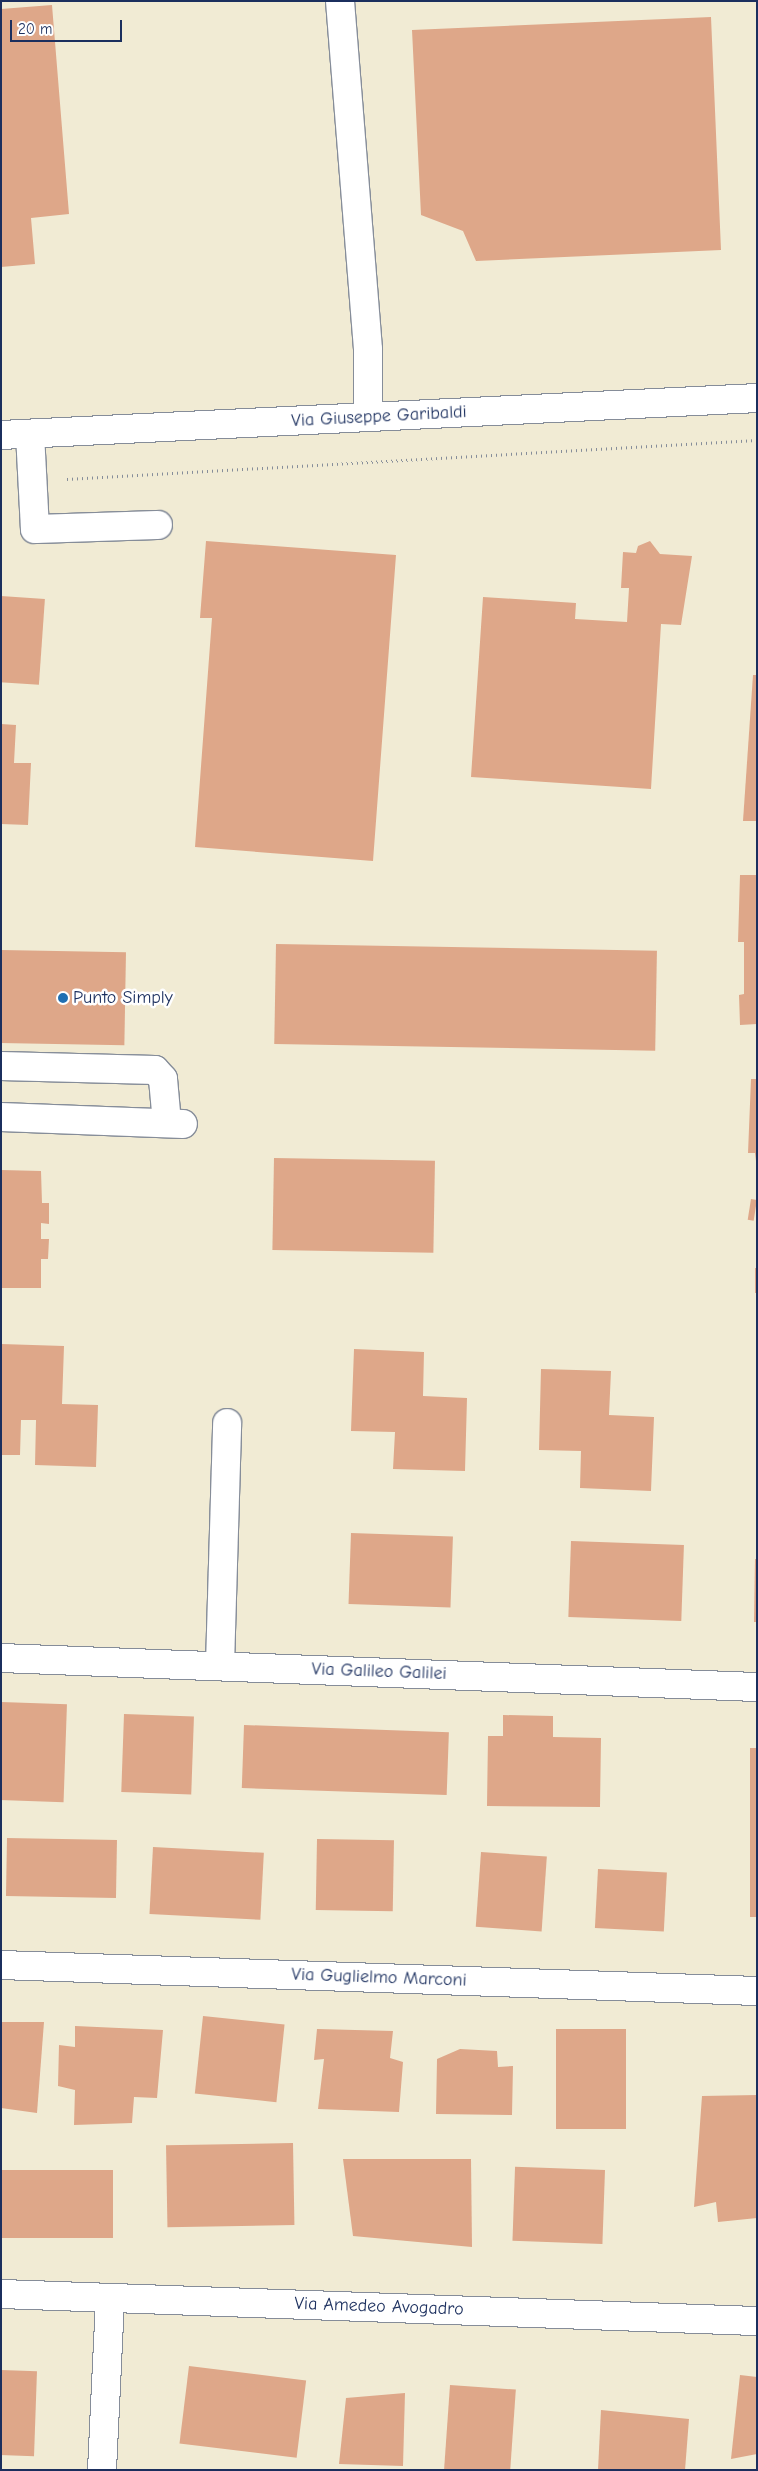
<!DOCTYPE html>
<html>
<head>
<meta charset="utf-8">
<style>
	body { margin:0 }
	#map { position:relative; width:758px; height:2471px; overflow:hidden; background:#f1ebd4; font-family:"Comic Neue",sans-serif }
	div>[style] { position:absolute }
	.building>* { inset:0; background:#dea789; transform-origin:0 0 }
	.path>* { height:3px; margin-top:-1.5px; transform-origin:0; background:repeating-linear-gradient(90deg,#868d99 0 1px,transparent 0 5px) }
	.roads { filter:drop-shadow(1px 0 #868d99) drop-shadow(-1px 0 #868d99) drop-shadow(0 1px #868d99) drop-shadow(0 -1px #868d99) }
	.minor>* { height:28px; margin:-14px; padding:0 14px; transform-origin:14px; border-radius:14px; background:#fff }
	.dots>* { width:14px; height:14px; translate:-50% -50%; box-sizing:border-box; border:2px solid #fff; border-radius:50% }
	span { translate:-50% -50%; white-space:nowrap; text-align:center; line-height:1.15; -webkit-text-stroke:5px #fff; paint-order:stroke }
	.street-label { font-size:18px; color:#1b2f5e }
	.poi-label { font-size:18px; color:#1b2f5e }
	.left { translate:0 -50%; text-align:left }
	.frame { position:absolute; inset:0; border:2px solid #1b2f5e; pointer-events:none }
	.scale { position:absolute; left:10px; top:20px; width:112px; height:22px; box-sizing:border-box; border:2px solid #1b2f5e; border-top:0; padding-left:6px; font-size:15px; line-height:18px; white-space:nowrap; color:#1b2f5e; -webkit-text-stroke:4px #fff; paint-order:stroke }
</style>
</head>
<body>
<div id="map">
	<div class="building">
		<i style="clip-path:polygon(52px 5px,69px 214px,31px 218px,35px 264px,1px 267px,1px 9px)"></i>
		<i style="clip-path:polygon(711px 17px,721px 250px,476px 261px,463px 231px,421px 215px,412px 30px)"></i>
		<i style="clip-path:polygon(206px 541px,396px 555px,373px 861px,195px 847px,212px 618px,200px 618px)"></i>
		<i style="clip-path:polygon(650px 541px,660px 554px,692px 556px,681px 625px,661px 624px,651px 789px,471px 777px,483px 597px,576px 603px,575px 619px,627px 622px,629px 588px,621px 588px,623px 552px,636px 553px,638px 546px)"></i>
		<i style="left:1px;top:596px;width:44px;height:86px;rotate:4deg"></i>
		<i style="clip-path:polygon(753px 675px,757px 675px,757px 821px,743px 821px)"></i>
		<i style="clip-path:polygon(1px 724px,16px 725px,14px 763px,31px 763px,28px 825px,1px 824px)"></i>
		<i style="clip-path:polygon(740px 875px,757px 875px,757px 1024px,740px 1025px,739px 995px,744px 994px,744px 942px,738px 942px)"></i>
		<i style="left:276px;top:944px;width:381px;height:100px;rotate:1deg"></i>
		<i style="left:1px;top:950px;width:125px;height:93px;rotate:1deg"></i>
		<i style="clip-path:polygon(751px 1079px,757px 1079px,757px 1169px,755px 1153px,748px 1153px)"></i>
		<i style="left:274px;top:1158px;width:161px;height:92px;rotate:1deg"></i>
		<i style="clip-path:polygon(1px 1170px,41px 1171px,42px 1203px,49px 1203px,49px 1224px,41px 1223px,41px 1239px,49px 1239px,48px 1259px,41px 1259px,41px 1288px,1px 1288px)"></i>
		<i style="left:751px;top:1199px;width:6px;height:21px;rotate:9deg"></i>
		<i style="left:757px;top:1268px;width:25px;height:2px;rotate:90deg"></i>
		<i style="clip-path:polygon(1px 1344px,64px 1346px,62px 1404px,98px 1405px,96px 1467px,35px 1465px,36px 1420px,21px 1420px,20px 1455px,1px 1455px)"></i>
		<i style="clip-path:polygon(354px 1349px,424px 1352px,423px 1396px,467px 1398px,465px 1471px,393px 1469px,395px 1432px,351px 1431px)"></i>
		<i style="clip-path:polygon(541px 1369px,611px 1371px,609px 1415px,654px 1417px,651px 1491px,580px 1488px,581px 1451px,539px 1450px)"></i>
		<i style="left:351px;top:1533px;width:102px;height:71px;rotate:2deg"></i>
		<i style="left:571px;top:1541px;width:113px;height:76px;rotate:2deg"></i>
		<i style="clip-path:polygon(755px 1559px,757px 1559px,757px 1622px,754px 1622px)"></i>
		<i style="left:1px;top:1702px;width:66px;height:98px;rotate:2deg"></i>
		<i style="left:124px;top:1714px;width:70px;height:78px;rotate:2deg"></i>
		<i style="clip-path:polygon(503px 1715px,553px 1716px,553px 1737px,601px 1738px,600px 1807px,487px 1806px,488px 1736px,503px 1736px)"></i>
		<i style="left:244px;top:1725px;width:205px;height:63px;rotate:2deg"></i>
		<i style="left:750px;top:1748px;width:7px;height:169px"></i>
		<i style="left:7px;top:1838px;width:110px;height:58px;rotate:1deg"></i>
		<i style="left:317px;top:1839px;width:77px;height:71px;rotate:1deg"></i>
		<i style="left:153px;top:1847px;width:111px;height:67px;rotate:3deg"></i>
		<i style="left:481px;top:1852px;width:66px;height:75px;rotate:4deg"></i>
		<i style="left:598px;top:1869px;width:69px;height:59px;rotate:3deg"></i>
		<i style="left:203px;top:2016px;width:82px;height:78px;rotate:6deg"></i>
		<i style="clip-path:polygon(1px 2022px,44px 2022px,37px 2113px,1px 2108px)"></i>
		<i style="clip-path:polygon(75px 2026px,163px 2030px,157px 2098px,134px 2097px,132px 2123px,74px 2125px,75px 2090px,58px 2086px,59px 2045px,75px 2047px)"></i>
		<i style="clip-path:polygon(317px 2029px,393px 2031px,390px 2058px,403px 2062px,399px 2112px,318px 2109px,324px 2059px,314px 2060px)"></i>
		<i style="left:556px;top:2029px;width:70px;height:100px"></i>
		<i style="clip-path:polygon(460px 2049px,497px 2051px,498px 2067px,513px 2066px,512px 2115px,436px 2114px,437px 2059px)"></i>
		<i style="clip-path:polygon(757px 2095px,757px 2218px,718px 2222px,716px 2202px,694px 2207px,702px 2096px)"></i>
		<i style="left:293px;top:2143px;width:82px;height:127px;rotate:89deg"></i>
		<i style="clip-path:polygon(343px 2159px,471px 2159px,472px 2247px,353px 2236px)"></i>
		<i style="left:1px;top:2170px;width:112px;height:68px"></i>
		<i style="left:605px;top:2170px;width:74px;height:90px;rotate:92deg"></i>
		<i style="left:189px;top:2366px;width:118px;height:78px;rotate:7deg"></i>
		<i style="left:1px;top:2370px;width:36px;height:85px;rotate:2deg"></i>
		<i style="clip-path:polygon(740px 2375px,757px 2377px,757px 2454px,731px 2459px)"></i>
		<i style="left:450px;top:2385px;width:66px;height:85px;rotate:4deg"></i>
		<i style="clip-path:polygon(405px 2393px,403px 2466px,339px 2464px,346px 2398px)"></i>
		<i style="clip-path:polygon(601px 2410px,689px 2419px,685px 2470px,598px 2470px)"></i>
	</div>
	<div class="path">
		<i style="left:67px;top:479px;width:691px;rotate:-3.24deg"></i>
	</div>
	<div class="roads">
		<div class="minor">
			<i style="left:340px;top:1px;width:350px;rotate:85.4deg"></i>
			<i style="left:368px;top:350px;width:67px;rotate:90deg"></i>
			<i style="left:30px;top:434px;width:95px;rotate:87deg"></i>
			<i style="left:35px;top:529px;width:123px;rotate:-1.9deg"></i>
			<i style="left:1px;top:435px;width:757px;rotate:-2.8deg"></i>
			<i style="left:1px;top:1066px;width:154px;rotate:1.5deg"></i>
			<i style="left:155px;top:1070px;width:12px;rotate:48deg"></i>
			<i style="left:163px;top:1079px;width:44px;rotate:84.8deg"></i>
			<i style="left:1px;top:1117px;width:182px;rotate:2.2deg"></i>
			<i style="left:1px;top:1658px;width:757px;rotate:2.2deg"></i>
			<i style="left:220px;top:1665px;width:242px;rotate:-88.3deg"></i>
			<i style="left:1px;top:1965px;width:756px;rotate:1.97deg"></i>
			<i style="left:1px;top:2294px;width:756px;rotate:2.05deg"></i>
			<i style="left:102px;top:2470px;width:172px;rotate:-87.3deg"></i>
		</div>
	</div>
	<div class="dots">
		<i style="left:63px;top:998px;background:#1f6fb2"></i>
	</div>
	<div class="street-label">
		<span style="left:379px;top:417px;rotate:-3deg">Via Giuseppe Garibaldi</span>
		<span style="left:379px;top:1672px;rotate:2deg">Via Galileo Galilei</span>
		<span style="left:379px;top:1978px;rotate:2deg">Via Guglielmo Marconi</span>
		<span style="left:379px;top:2307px;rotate:2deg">Via Amedeo Avogadro</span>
	</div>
	<div class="poi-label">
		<span class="left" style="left:73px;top:998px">Punto Simply</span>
	</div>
	<div class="frame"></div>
	<div class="scale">20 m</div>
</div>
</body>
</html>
